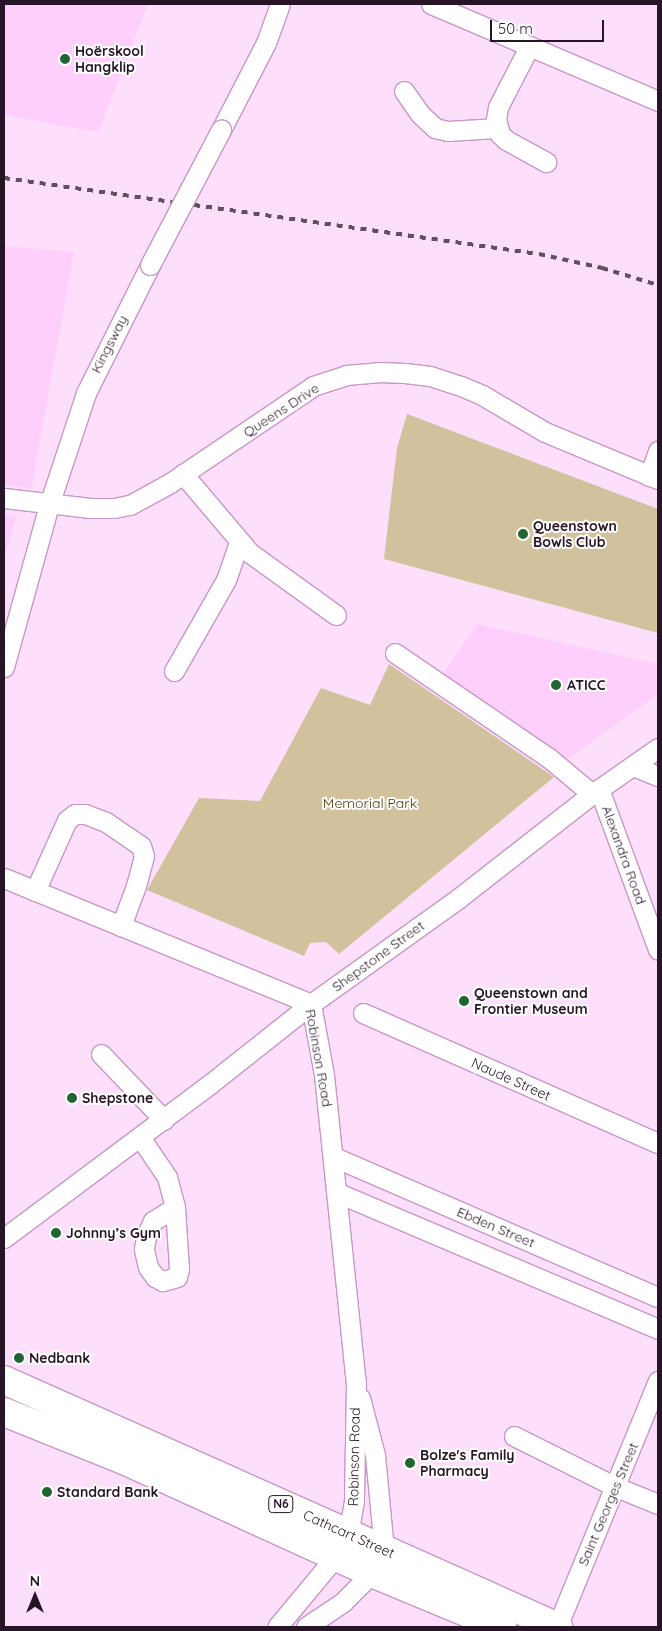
<!DOCTYPE html>
<html>
<head>
<meta charset="utf-8">
<style>
	body { margin:0 }
	#map { position:relative; width:662px; height:1631px; overflow:hidden; background:#fddefb; font-family:Quicksand,sans-serif }
	div>[style] { position:absolute }
	.built>* { inset:0; background:#fdcffa }
	.green>* { inset:0; background:#d1c19c }
	.roads { filter:drop-shadow(1px 0 #c897c6) drop-shadow(-1px 0 #c897c6) drop-shadow(0 1px #c897c6) drop-shadow(0 -1px #c897c6) }
	.minor>* { height:19px; margin:-9.5px; padding:0 9.5px; transform-origin:9.5px; border-radius:9.5px; background:#fff }
	.highway>* { height:28px; margin:-14px; padding:0 14px; transform-origin:14px; border-radius:14px; background:#fff }
	.rail>* { height:4px; margin-top:-2px; transform-origin:0; background:repeating-linear-gradient(90deg,#644e63 0 6px,transparent 0 12px) }
	.bridges { filter:drop-shadow(1px 0 #c897c6) drop-shadow(-1px 0 #c897c6) drop-shadow(0 1px #c897c6) drop-shadow(0 -1px #c897c6) }
	.minor-bridge>* { height:19px; margin:-9.5px; padding:0 9.5px; transform-origin:9.5px; border-radius:9.5px; background:#fff }
	.dots>* { width:14px; height:14px; translate:-50% -50%; box-sizing:border-box; border:2px solid #fff; border-radius:50% }
	span { translate:-50% -50%; white-space:nowrap; text-align:center; line-height:1.15; -webkit-text-stroke:4px #fff; paint-order:stroke }
	.shield-label span { padding:1px 4px; background:#fff; border:1px solid; border-radius:4px; -webkit-text-stroke-width:0 }
	.shield-label { font-size:12px; color:#271426; font-weight:700 }
	.poi-label { font-size:14px; color:#271426; font-weight:700 }
	.left { translate:0 -50%; text-align:left }
	.street-label { font-size:14px; color:#271426 }
	.park-label { font-size:14px; color:#4c3b09 }
	.frame { position:absolute; inset:0; border:5px solid #271426; pointer-events:none }
	.north { position:absolute; left:10px; top:1571px; width:50px; height:50px; -webkit-text-stroke:4px #fff; paint-order:stroke; rotate:0deg; font-size:14px; font-weight:700; line-height:20px; text-align:center; color:#271426 }
	.north::after { content:''; display:block; margin:auto; width:18px; height:22px; background:#271426; clip-path:polygon(50% 0,100% 100%,50% 72%,0 100%) }
	.scale { position:absolute; left:490px; top:20px; width:114px; height:22px; box-sizing:border-box; border:2px solid #271426; border-top:0; padding-left:6px; font-size:15px; line-height:18px; white-space:nowrap; color:#271426; -webkit-text-stroke:4px #fff; paint-order:stroke }
</style>
</head>
<body>
<div id="map">
	<div class="built">
		<i style="clip-path:polygon(4px 4px,148px 4px,98px 132px,4px 115px)"></i>
		<i style="clip-path:polygon(4px 246px,74px 252px,31px 489px,4px 484px)"></i>
		<i style="clip-path:polygon(4px 514px,16px 516px,4px 560px)"></i>
		<i style="clip-path:polygon(477px 624px,658px 664px,658px 694px,565px 761px,441px 677px)"></i>
	</div>
	<div class="green">
		<i style="clip-path:polygon(407px 414px,658px 509px,658px 633px,384px 559px,397px 448px)"></i>
		<i style="clip-path:polygon(389px 664px,554px 777px,339px 954px,326px 942px,310px 943px,304px 956px,147px 890px,199px 798px,260px 801px,321px 688px,370px 705px)"></i>
	</div>
	<div class="roads">
		<div class="minor">
			<i style="left:431px;top:4px;width:247px;rotate:23.1deg"></i>
			<i style="left:529px;top:47px;width:68px;rotate:117.3deg"></i>
			<i style="left:498px;top:107px;width:12px;rotate:99deg"></i>
			<i style="left:496px;top:119px;width:16px;rotate:75deg"></i>
			<i style="left:500px;top:134px;width:8px;rotate:45deg"></i>
			<i style="left:506px;top:140px;width:46px;rotate:28.8deg"></i>
			<i style="left:404px;top:91px;width:28px;rotate:55deg"></i>
			<i style="left:420px;top:114px;width:21px;rotate:43deg"></i>
			<i style="left:435px;top:128px;width:13px;rotate:13deg"></i>
			<i style="left:448px;top:131px;width:49px;rotate:-3.5deg"></i>
			<i style="left:221px;top:130px;width:98px;rotate:-62.7deg"></i>
			<i style="left:266px;top:43px;width:41px;rotate:-70.3deg"></i>
			<i style="left:183px;top:474px;width:104px;rotate:49.7deg"></i>
			<i style="left:250px;top:553px;width:106px;rotate:35.8deg"></i>
			<i style="left:649px;top:476px;width:27px;rotate:-70deg"></i>
			<i style="left:4px;top:498px;width:87px;rotate:6.6deg"></i>
			<i style="left:90px;top:508px;width:24px"></i>
			<i style="left:114px;top:508px;width:16px;rotate:-11deg"></i>
			<i style="left:130px;top:505px;width:46px;rotate:-28.8deg"></i>
			<i style="left:170px;top:483px;width:173px;rotate:-34.1deg"></i>
			<i style="left:313px;top:386px;width:35px;rotate:-18deg"></i>
			<i style="left:346px;top:375px;width:32px;rotate:-5deg"></i>
			<i style="left:378px;top:372px;width:27px;rotate:2deg"></i>
			<i style="left:405px;top:373px;width:25px;rotate:7deg"></i>
			<i style="left:430px;top:376px;width:33px;rotate:18deg"></i>
			<i style="left:461px;top:386px;width:23px;rotate:23deg"></i>
			<i style="left:482px;top:395px;width:73px;rotate:30.4deg"></i>
			<i style="left:545px;top:432px;width:122px;rotate:22.6deg"></i>
			<i style="left:395px;top:653px;width:186px;rotate:34.3deg"></i>
			<i style="left:549px;top:758px;width:56px;rotate:39.9deg"></i>
			<i style="left:4px;top:667px;width:168px;rotate:-74.5deg"></i>
			<i style="left:49px;top:505px;width:118px;rotate:-71.7deg"></i>
			<i style="left:86px;top:393px;width:143px;rotate:-63.4deg"></i>
			<i style="left:174px;top:671px;width:105px;rotate:-60.3deg"></i>
			<i style="left:226px;top:580px;width:39px;rotate:-71deg"></i>
			<i style="left:633px;top:766px;width:27px;rotate:22deg"></i>
			<i style="left:599px;top:789px;width:171px;rotate:69.8deg"></i>
			<i style="left:4px;top:878px;width:332px;rotate:22.3deg"></i>
			<i style="left:311px;top:1004px;width:72px;rotate:79.6deg"></i>
			<i style="left:324px;top:1075px;width:310px;rotate:84.1deg"></i>
			<i style="left:356px;top:1383px;width:118px;rotate:91deg"></i>
			<i style="left:354px;top:1501px;width:34px;rotate:100deg"></i>
			<i style="left:348px;top:1534px;width:25px;rotate:119deg"></i>
			<i style="left:336px;top:1556px;width:92px;rotate:129.7deg"></i>
			<i style="left:35px;top:891px;width:78px;rotate:-65.7deg"></i>
			<i style="left:67px;top:820px;width:10px;rotate:-37deg"></i>
			<i style="left:75px;top:814px;width:10px"></i>
			<i style="left:85px;top:814px;width:22px;rotate:21deg"></i>
			<i style="left:106px;top:822px;width:42px;rotate:34.4deg"></i>
			<i style="left:141px;top:846px;width:10px;rotate:73deg"></i>
			<i style="left:144px;top:856px;width:31px;rotate:105deg"></i>
			<i style="left:136px;top:886px;width:43px;rotate:110.6deg"></i>
			<i style="left:363px;top:1013px;width:322px;rotate:23.8deg"></i>
			<i style="left:101px;top:1054px;width:91px;rotate:46.3deg"></i>
			<i style="left:140px;top:1137px;width:48px;rotate:56deg"></i>
			<i style="left:167px;top:1177px;width:31px;rotate:75deg"></i>
			<i style="left:175px;top:1207px;width:62px;rotate:86.3deg"></i>
			<i style="left:179px;top:1269px;width:8px;rotate:104deg"></i>
			<i style="left:177px;top:1277px;width:15px;rotate:164deg"></i>
			<i style="left:163px;top:1281px;width:9px;rotate:-153deg"></i>
			<i style="left:155px;top:1277px;width:12px;rotate:-125deg"></i>
			<i style="left:148px;top:1267px;width:18px;rotate:-103deg"></i>
			<i style="left:144px;top:1249px;width:13px;rotate:-81deg"></i>
			<i style="left:146px;top:1236px;width:17px;rotate:-65deg"></i>
			<i style="left:153px;top:1221px;width:26px;rotate:-32deg"></i>
			<i style="left:334px;top:1157px;width:353px;rotate:23.4deg"></i>
			<i style="left:338px;top:1193px;width:348px;rotate:23deg"></i>
			<i style="left:4px;top:1238px;width:257px;rotate:-36.8deg"></i>
			<i style="left:210px;top:1084px;width:129px;rotate:-38.4deg"></i>
			<i style="left:311px;top:1004px;width:182px;rotate:-35.6deg"></i>
			<i style="left:459px;top:898px;width:169px;rotate:-38deg"></i>
			<i style="left:592px;top:794px;width:80px;rotate:-34.9deg"></i>
			<i style="left:514px;top:1436px;width:114px;rotate:26.6deg"></i>
			<i style="left:616px;top:1487px;width:45px;rotate:22deg"></i>
			<i style="left:306px;top:1627px;width:45px;rotate:-34deg"></i>
			<i style="left:343px;top:1602px;width:41px;rotate:-45deg"></i>
			<i style="left:372px;top:1573px;width:26px;rotate:-62deg"></i>
			<i style="left:384px;top:1550px;width:95px;rotate:-95.4deg"></i>
			<i style="left:375px;top:1455px;width:59px;rotate:-104.7deg"></i>
			<i style="left:557px;top:1627px;width:266px;rotate:-67.7deg"></i>
		</div>
		<div class="highway">
			<i style="left:4px;top:1380px;width:607px;rotate:24.03deg"></i>
			<i style="left:4px;top:1412px;width:131px;rotate:21.9deg"></i>
			<i style="left:126px;top:1461px;width:270px;rotate:24.5deg"></i>
			<i style="left:372px;top:1573px;width:141px;rotate:22.6deg"></i>
		</div>
	</div>
	<div class="rail">
		<i style="left:4px;top:178px;width:540px;rotate:8.09deg"></i>
		<i style="left:539px;top:254px;width:65px;rotate:12.5deg"></i>
		<i style="left:602px;top:268px;width:59px;rotate:16.9deg"></i>
	</div>
	<div class="bridges">
		<div class="minor-bridge">
			<i style="left:150px;top:265px;width:153px;rotate:-62.3deg"></i>
		</div>
	</div>
	<div class="dots">
		<i style="left:65px;top:59px;background:#216631"></i>
		<i style="left:523px;top:534px;background:#216631"></i>
		<i style="left:556px;top:685px;background:#216631"></i>
		<i style="left:464px;top:1001px;background:#216631"></i>
		<i style="left:72px;top:1098px;background:#216631"></i>
		<i style="left:56px;top:1233px;background:#216631"></i>
		<i style="left:19px;top:1358px;background:#216631"></i>
		<i style="left:410px;top:1463px;background:#216631"></i>
		<i style="left:47px;top:1492px;background:#216631"></i>
	</div>
	<div class="shield-label">
		<span style="left:281px;top:1504px">N6</span>
	</div>
	<div class="poi-label">
		<span class="left" style="left:75px;top:59px">Hoërskool<br>Hangklip</span>
		<span class="left" style="left:533px;top:534px">Queenstown<br>Bowls Club</span>
		<span class="left" style="left:567px;top:685px">ATICC</span>
		<span class="left" style="left:474px;top:1001px">Queenstown and<br>Frontier Museum</span>
		<span class="left" style="left:82px;top:1098px">Shepstone</span>
		<span class="left" style="left:66px;top:1233px">Johnny’s Gym</span>
		<span class="left" style="left:29px;top:1358px">Nedbank</span>
		<span class="left" style="left:420px;top:1463px">Bolze's Family<br>Pharmacy</span>
		<span class="left" style="left:57px;top:1492px">Standard Bank</span>
	</div>
	<div class="street-label">
		<span style="left:109px;top:344px;rotate:-63deg">Kingsway</span>
		<span style="left:281px;top:410px;rotate:-33deg">Queens Drive</span>
		<span style="left:624px;top:855px;rotate:70deg">Alexandra Road</span>
		<span style="left:378px;top:956px;rotate:-36deg">Shepstone Street</span>
		<span style="left:319px;top:1058px;rotate:80deg">Robinson Road</span>
		<span style="left:511px;top:1079px;rotate:24deg">Naude Street</span>
		<span style="left:496px;top:1227px;rotate:23deg">Ebden Street</span>
		<span style="left:354px;top:1457px;rotate:-89deg">Robinson Road</span>
		<span style="left:608px;top:1504px;rotate:-67deg">Saint Georges Street</span>
		<span style="left:349px;top:1534px;rotate:24deg">Cathcart Street</span>
	</div>
	<div class="park-label">
		<span style="left:370px;top:803px">Memorial Park</span>
	</div>
	<div class="frame"></div>
	<div class="north">N</div>
	<div class="scale">50 m</div>
</div>
</body>
</html>
